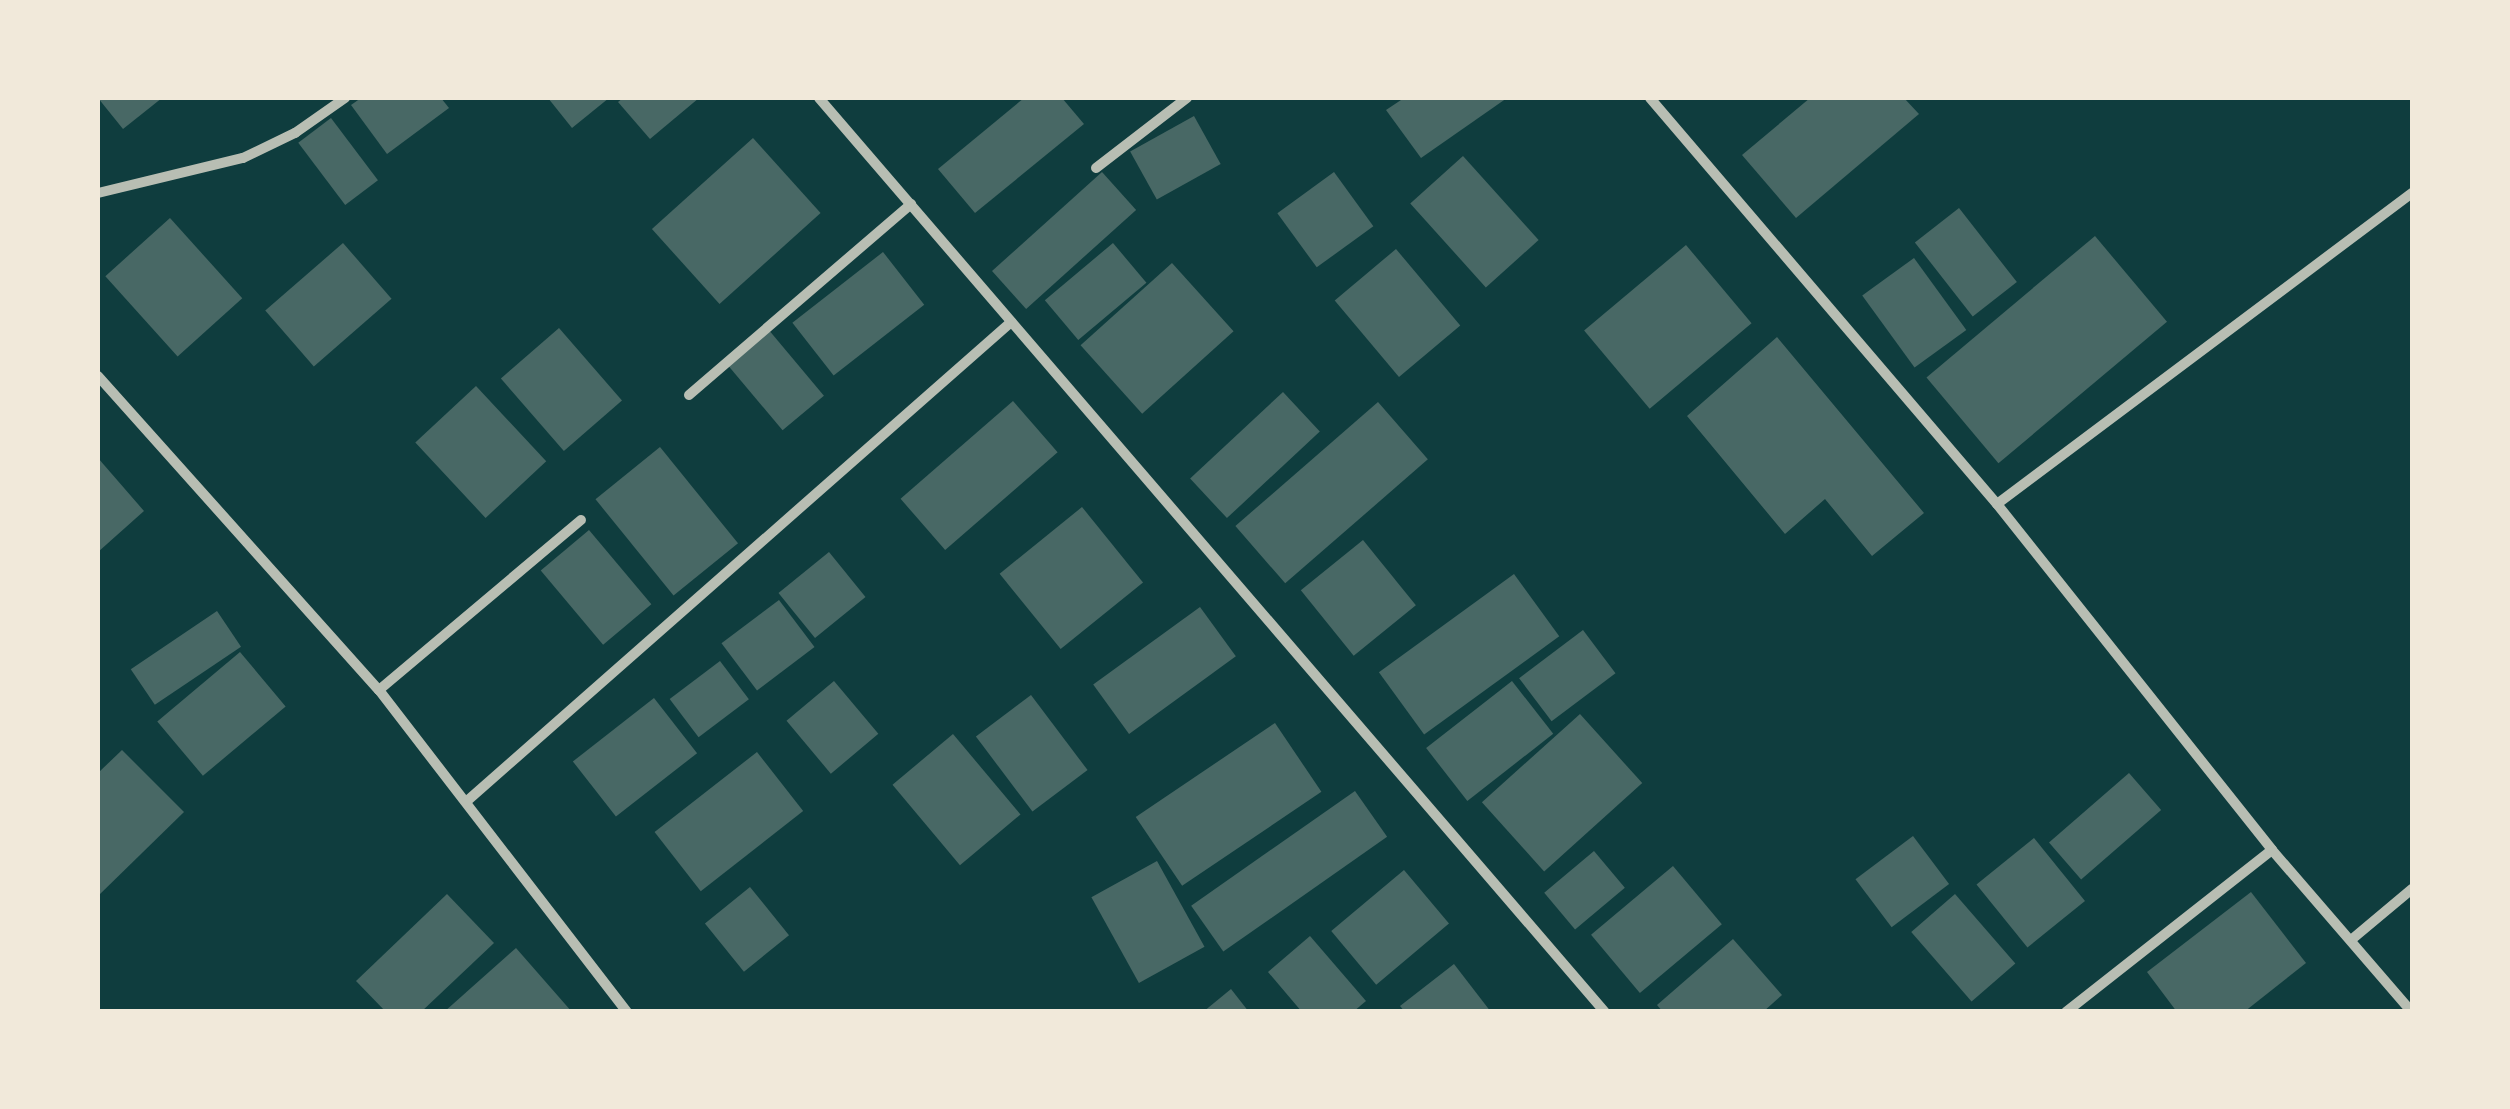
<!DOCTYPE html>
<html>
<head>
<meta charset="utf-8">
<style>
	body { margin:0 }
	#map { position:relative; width:2510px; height:1109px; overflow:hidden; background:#0f3d3e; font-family:Rubik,sans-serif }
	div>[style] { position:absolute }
	.building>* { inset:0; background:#486865; transform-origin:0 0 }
	.minor>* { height:10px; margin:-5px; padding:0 5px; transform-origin:5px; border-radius:5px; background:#b8beb3 }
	span { translate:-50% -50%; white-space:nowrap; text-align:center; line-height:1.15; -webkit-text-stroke:10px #f1e9da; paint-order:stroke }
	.frame { position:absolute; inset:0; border:100px solid #f1e9da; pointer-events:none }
</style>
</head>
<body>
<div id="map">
	<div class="building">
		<i style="clip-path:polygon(98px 98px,162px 98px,123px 129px)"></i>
		<i style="clip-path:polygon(361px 98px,441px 98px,449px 108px,387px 154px,351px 105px)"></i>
		<i style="clip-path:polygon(548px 98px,609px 98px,572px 128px)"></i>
		<i style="clip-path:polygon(623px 98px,699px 98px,650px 139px,618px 102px)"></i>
		<i style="clip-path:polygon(1024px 98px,1062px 98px,1084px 124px,975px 213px,938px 169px)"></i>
		<i style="clip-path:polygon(1404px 98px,1507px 98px,1421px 158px,1386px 110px)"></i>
		<i style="clip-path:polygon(1810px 98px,1904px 98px,1919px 114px,1796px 218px,1742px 155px)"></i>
		<i style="left:1194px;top:116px;width:55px;height:73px;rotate:61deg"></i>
		<i style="left:331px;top:118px;width:78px;height:41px;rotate:53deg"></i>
		<i style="left:753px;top:138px;width:101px;height:136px;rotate:48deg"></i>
		<i style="left:1463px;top:156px;width:113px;height:71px;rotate:48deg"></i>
		<i style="left:1102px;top:172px;width:51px;height:148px;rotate:48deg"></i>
		<i style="left:1334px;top:172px;width:67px;height:70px;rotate:54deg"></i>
		<i style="left:1959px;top:208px;width:94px;height:56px;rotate:52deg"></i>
		<i style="left:170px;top:218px;width:108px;height:87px;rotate:48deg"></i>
		<i style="left:2095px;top:236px;width:112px;height:220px;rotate:50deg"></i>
		<i style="left:343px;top:243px;width:74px;height:103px;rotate:49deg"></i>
		<i style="left:1113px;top:243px;width:52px;height:89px;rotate:50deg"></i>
		<i style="left:1686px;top:245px;width:102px;height:133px;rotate:50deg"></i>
		<i style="left:1396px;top:249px;width:100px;height:80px;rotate:50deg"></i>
		<i style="left:883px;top:252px;width:67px;height:115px;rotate:52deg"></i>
		<i style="left:1914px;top:258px;width:89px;height:64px;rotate:54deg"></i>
		<i style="left:1172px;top:263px;width:92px;height:123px;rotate:48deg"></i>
		<i style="left:559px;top:328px;width:96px;height:77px;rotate:49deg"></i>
		<i style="left:768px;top:329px;width:87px;height:54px;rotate:50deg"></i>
		<i style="clip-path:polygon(1777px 337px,1924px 513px,1872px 556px,1825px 499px,1785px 534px,1687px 416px)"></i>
		<i style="left:476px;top:386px;width:103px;height:83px;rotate:47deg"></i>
		<i style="left:1283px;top:392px;width:54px;height:127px;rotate:47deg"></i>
		<i style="left:1013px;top:401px;width:68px;height:149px;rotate:49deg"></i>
		<i style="left:1378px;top:402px;width:76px;height:189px;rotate:49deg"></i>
		<i style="left:660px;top:447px;width:124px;height:83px;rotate:51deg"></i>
		<i style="clip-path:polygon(98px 458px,144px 511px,98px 552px)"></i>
		<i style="left:1082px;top:507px;width:97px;height:106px;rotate:51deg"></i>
		<i style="left:589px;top:530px;width:97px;height:63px;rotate:50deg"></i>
		<i style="left:1363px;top:540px;width:84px;height:80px;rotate:51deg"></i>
		<i style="left:829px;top:552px;width:58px;height:65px;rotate:51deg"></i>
		<i style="left:1514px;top:574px;width:77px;height:167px;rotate:54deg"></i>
		<i style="left:779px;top:600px;width:59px;height:72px;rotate:53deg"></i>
		<i style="left:1200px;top:607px;width:61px;height:132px;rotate:54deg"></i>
		<i style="left:217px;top:611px;width:43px;height:104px;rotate:56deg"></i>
		<i style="left:1583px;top:630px;width:54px;height:80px;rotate:53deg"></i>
		<i style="left:240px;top:652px;width:71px;height:108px;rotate:50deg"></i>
		<i style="left:720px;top:661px;width:48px;height:63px;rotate:53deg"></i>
		<i style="left:834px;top:681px;width:69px;height:62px;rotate:50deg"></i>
		<i style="left:1512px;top:681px;width:67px;height:109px;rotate:52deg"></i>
		<i style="left:1031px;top:695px;width:94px;height:69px;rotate:53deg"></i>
		<i style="left:654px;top:698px;width:70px;height:103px;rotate:52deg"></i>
		<i style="left:1580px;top:714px;width:93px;height:132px;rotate:48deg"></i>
		<i style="left:1275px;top:723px;width:83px;height:168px;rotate:56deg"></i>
		<i style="left:953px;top:734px;width:105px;height:79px;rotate:50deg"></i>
		<i style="clip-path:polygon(122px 750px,184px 812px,98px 896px,98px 773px)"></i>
		<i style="left:757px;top:752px;width:75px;height:130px;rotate:52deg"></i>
		<i style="left:2129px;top:773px;width:49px;height:106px;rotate:49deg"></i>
		<i style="left:1355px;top:791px;width:56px;height:200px;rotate:55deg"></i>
		<i style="left:1913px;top:836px;width:60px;height:72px;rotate:53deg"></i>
		<i style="left:2034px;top:838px;width:81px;height:74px;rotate:51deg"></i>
		<i style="left:1594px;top:851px;width:48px;height:65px;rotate:50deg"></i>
		<i style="left:1157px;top:861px;width:98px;height:75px;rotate:61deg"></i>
		<i style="left:1673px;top:866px;width:76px;height:107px;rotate:50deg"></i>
		<i style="left:1404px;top:870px;width:70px;height:95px;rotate:50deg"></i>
		<i style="left:750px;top:887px;width:62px;height:58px;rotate:51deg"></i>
		<i style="clip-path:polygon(2251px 892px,2306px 963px,2244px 1012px,2177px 1012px,2147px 972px)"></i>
		<i style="clip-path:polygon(447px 894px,494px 943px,421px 1012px,386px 1012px,356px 981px)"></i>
		<i style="left:1955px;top:894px;width:92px;height:58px;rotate:49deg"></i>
		<i style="clip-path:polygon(1310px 936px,1366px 1001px,1353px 1012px,1302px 1012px,1268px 972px)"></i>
		<i style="clip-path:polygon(1733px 939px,1782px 995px,1763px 1012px,1663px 1012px,1657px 1005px)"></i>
		<i style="clip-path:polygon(516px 948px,572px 1012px,444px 1012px)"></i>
		<i style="clip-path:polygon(1454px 964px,1491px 1012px,1405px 1012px,1400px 1006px)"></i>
		<i style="clip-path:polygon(1231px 989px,1249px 1012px,1203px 1012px)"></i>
	</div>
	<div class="minor">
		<i style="left:819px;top:98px;width:1205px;rotate:49.31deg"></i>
		<i style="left:1650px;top:98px;width:534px;rotate:49.48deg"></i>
		<i style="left:1997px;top:504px;width:442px;rotate:51.5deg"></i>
		<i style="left:2272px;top:850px;width:214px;rotate:49.2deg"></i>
		<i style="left:1096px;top:168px;width:115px;rotate:-37.6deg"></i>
		<i style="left:98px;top:193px;width:149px;rotate:-13.6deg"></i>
		<i style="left:243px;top:158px;width:58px;rotate:-25.7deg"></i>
		<i style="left:295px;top:133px;width:61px;rotate:-35deg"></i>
		<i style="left:98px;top:376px;width:421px;rotate:48.2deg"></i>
		<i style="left:379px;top:690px;width:406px;rotate:52.4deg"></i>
		<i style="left:689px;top:395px;width:293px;rotate:-40.7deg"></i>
		<i style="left:1997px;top:504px;width:519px;rotate:-36.85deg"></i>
		<i style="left:379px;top:690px;width:264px;rotate:-40.1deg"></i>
		<i style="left:467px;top:801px;width:725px;rotate:-41.36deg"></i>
		<i style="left:2351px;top:940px;width:80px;rotate:-39.9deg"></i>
		<i style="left:2066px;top:1012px;width:262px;rotate:-38.2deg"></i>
	</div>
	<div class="frame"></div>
</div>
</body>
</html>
